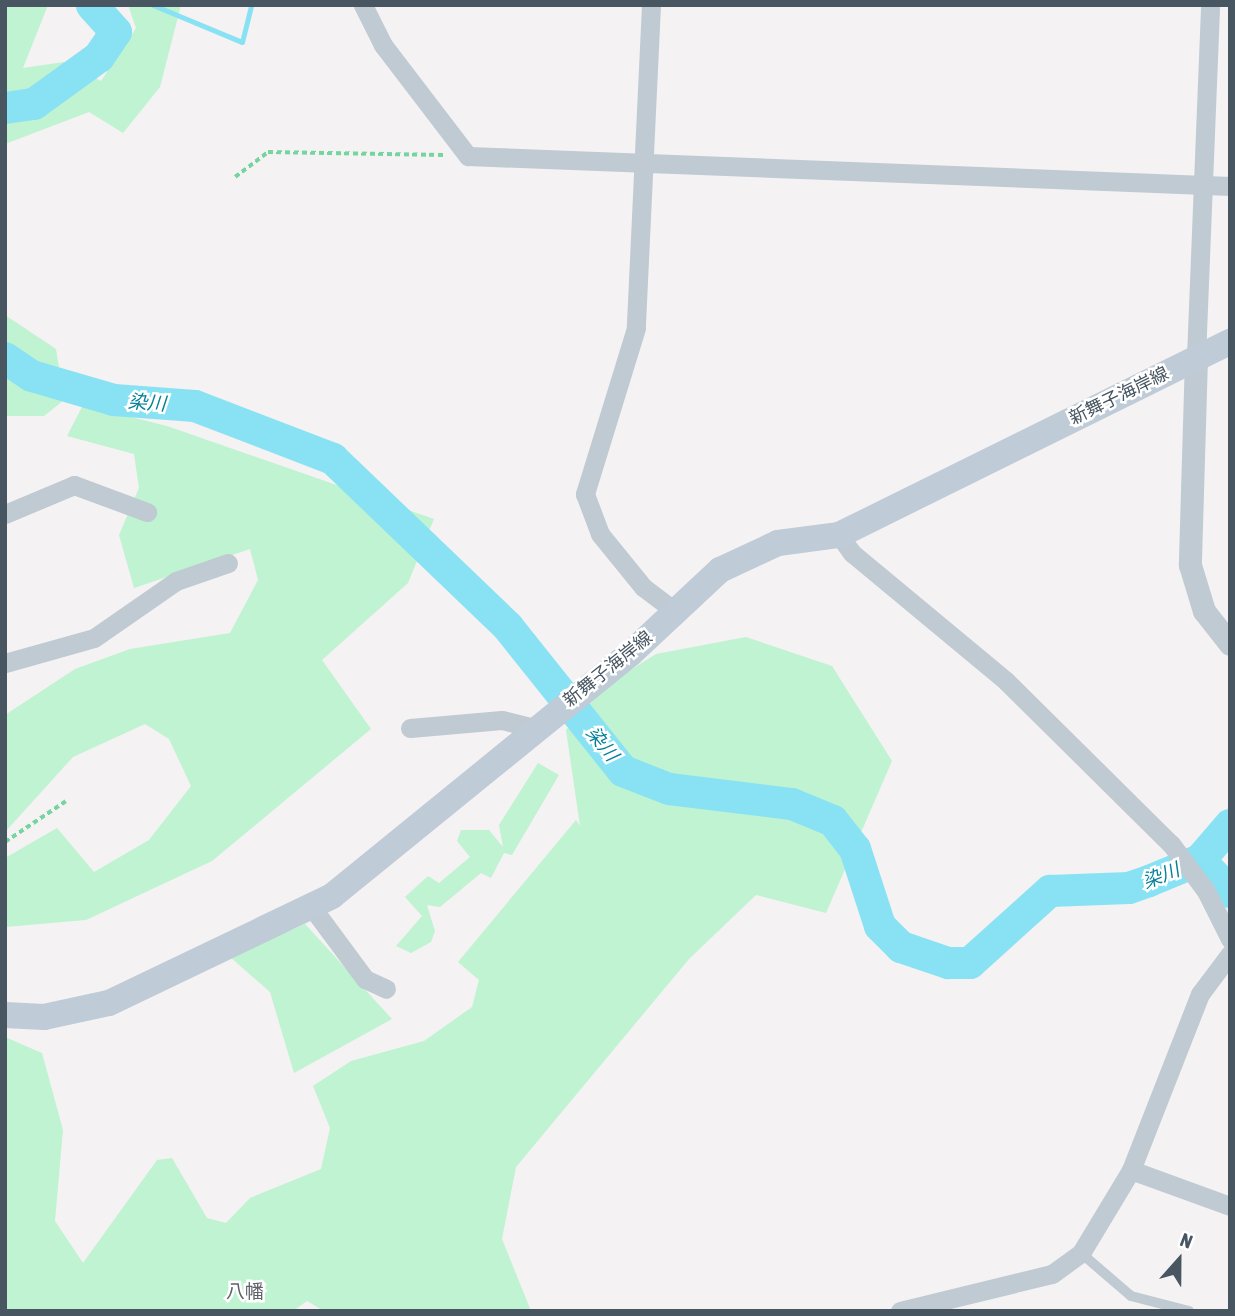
<!DOCTYPE html>
<html>
<head>
<meta charset="utf-8">
<style>
	body { margin:0 }
	#map { position:relative; width:1235px; height:1316px; overflow:hidden; background:#f4f2f2; font-family:"Asap Condensed","Noto Sans JP",sans-serif }
	div>[style] { position:absolute }
	.green>* { inset:0; background:#bff3d1 }
	.stream>* { height:5px; margin:-2.5px; padding:0 2.5px; transform-origin:2.5px; border-radius:2.5px; background:#89e2f3 }
	.river>* { height:32px; margin:-16px; padding:0 16px; transform-origin:16px; border-radius:16px; background:#89e2f3 }
	.path>* { height:3.5px; margin-top:-1.75px; transform-origin:0; background:repeating-linear-gradient(90deg,#74d5a1 0 5px,transparent 0 8.5px) }
	.service>* { height:10px; margin:-5px; padding:0 5px; transform-origin:5px; border-radius:5px; background:#bfcad2 }
	.minor>* { height:19px; margin:-9.5px; padding:0 9.5px; transform-origin:9.5px; border-radius:9.5px; background:#bfcad2 }
	.tertiary>* { height:23px; margin:-11.5px; padding:0 11.5px; transform-origin:11.5px; border-radius:11.5px; background:#bfcad2 }
	.secondary>* { height:26px; margin:-13px; padding:0 13px; transform-origin:13px; border-radius:13px; background:#bfcbd7 }
	span { translate:-50% -50%; white-space:nowrap; text-align:center; line-height:1.15; -webkit-text-stroke:5px #fff; paint-order:stroke }
	.street-label { font-size:18px; color:#485661 }
	.water-label { font-size:19px; color:#048099; font-style:italic }
	.neighbourhood-label { font-size:19px; color:#5e6268 }
	.frame { position:absolute; inset:0; border:7px solid #485661; pointer-events:none }
	.north { position:absolute; left:1144px; top:1225px; width:70px; height:70px; -webkit-text-stroke:5px #fff; paint-order:stroke; rotate:21deg; font-size:19px; font-weight:700; line-height:28px; text-align:center; color:#485661 }
	.north::after { content:''; display:block; margin:auto; width:24px; height:32px; background:#485661; clip-path:polygon(50% 0,100% 100%,50% 72%,0 100%) }
</style>
</head>
<body>
<div id="map">
	<div class="green">
		<i style="clip-path:polygon(5px 5px,48px 5px,23px 68px,64px 62px,101px 81px,136px 28px,128px 5px,181px 5px,160px 87px,123px 133px,89px 112px,5px 144px)"></i>
		<i style="clip-path:polygon(5px 315px,56px 349px,64px 400px,44px 416px,5px 416px)"></i>
		<i style="clip-path:polygon(83px 405px,167px 426px,434px 519px,408px 583px,322px 660px,371px 729px,212px 861px,86px 920px,5px 927px,5px 858px,57px 828px,94px 872px,149px 840px,191px 786px,169px 739px,145px 724px,73px 757px,5px 832px,5px 715px,75px 669px,130px 649px,230px 633px,258px 580px,250px 549px,134px 588px,119px 535px,139px 488px,134px 454px,67px 436px)"></i>
		<i style="clip-path:polygon(746px 637px,832px 666px,892px 761px,826px 913px,756px 895px,689px 959px,516px 1167px,502px 1239px,531px 1311px,324px 1311px,307px 1301px,293px 1311px,5px 1311px,5px 1037px,42px 1053px,63px 1130px,55px 1221px,83px 1263px,157px 1160px,172px 1158px,207px 1218px,226px 1223px,250px 1198px,321px 1169px,330px 1128px,313px 1086px,351px 1061px,424px 1041px,472px 1007px,479px 980px,458px 962px,576px 820px,580px 826px,566px 730px,608px 684px,656px 654px)"></i>
		<i style="clip-path:polygon(538px 763px,559px 775px,512px 855px,504px 853px,491px 878px,481px 873px,440px 907px,427px 905px,435px 931px,431px 942px,411px 953px,396px 946px,422px 916px,405px 897px,428px 876px,439px 883px,470px 857px,457px 841px,461px 830px,489px 830px,503px 847px,499px 825px)"></i>
		<i style="clip-path:polygon(305px 924px,392px 1019px,294px 1073px,270px 992px,230px 957px)"></i>
	</div>
	<div class="stream">
		<i style="left:153px;top:5px;width:96px;rotate:22.6deg"></i>
		<i style="left:242px;top:42px;width:38px;rotate:-76deg"></i>
	</div>
	<div class="river">
		<i style="left:5px;top:108px;width:29px;rotate:-8deg"></i>
		<i style="left:34px;top:104px;width:80px;rotate:-35.9deg"></i>
		<i style="left:99px;top:57px;width:30px;rotate:-56deg"></i>
		<i style="left:116px;top:32px;width:36px;rotate:-132deg"></i>
		<i style="left:5px;top:358px;width:32px;rotate:34deg"></i>
		<i style="left:32px;top:376px;width:85px;rotate:16.3deg"></i>
		<i style="left:114px;top:400px;width:81px;rotate:4.2deg"></i>
		<i style="left:195px;top:406px;width:148px;rotate:21deg"></i>
		<i style="left:333px;top:459px;width:243px;rotate:43.8deg"></i>
		<i style="left:508px;top:627px;width:184px;rotate:51.4deg"></i>
		<i style="left:623px;top:771px;width:49px;rotate:21.4deg"></i>
		<i style="left:669px;top:789px;width:124px;rotate:7deg"></i>
		<i style="left:792px;top:804px;width:44px;rotate:22.5deg"></i>
		<i style="left:833px;top:821px;width:36px;rotate:52deg"></i>
		<i style="left:855px;top:849px;width:81px;rotate:72deg"></i>
		<i style="left:880px;top:926px;width:30px;rotate:45deg"></i>
		<i style="left:901px;top:947px;width:50px;rotate:18.8deg"></i>
		<i style="left:948px;top:963px;width:22px"></i>
		<i style="left:970px;top:963px;width:108px;rotate:-42deg"></i>
		<i style="left:1050px;top:891px;width:79px;rotate:-2.2deg"></i>
		<i style="left:1129px;top:888px;width:21px;rotate:-19deg"></i>
		<i style="left:1149px;top:881px;width:55px;rotate:-22.4deg"></i>
		<i style="left:1200px;top:860px;width:46px;rotate:-49.4deg"></i>
		<i style="left:1200px;top:860px;width:44px;rotate:46.8deg"></i>
	</div>
	<div class="path">
		<i style="left:235px;top:177px;width:41px;rotate:-37.1deg"></i>
		<i style="left:268px;top:152px;width:176px;rotate:1deg"></i>
		<i style="left:5px;top:842px;width:73px;rotate:-33.9deg"></i>
	</div>
	<div class="service">
		<i style="left:1081px;top:1253px;width:66px;rotate:40.7deg"></i>
		<i style="left:1131px;top:1296px;width:60px;rotate:14.5deg"></i>
	</div>
	<div class="minor">
		<i style="left:363px;top:5px;width:45px;rotate:63.4deg"></i>
		<i style="left:383px;top:45px;width:140px;rotate:52.6deg"></i>
		<i style="left:468px;top:156px;width:763px;rotate:2.25deg"></i>
		<i style="left:651px;top:5px;width:323px;rotate:92.7deg"></i>
		<i style="left:636px;top:328px;width:174px;rotate:107.1deg"></i>
		<i style="left:585px;top:494px;width:43px;rotate:69.4deg"></i>
		<i style="left:600px;top:534px;width:68px;rotate:50.9deg"></i>
		<i style="left:643px;top:587px;width:41px;rotate:37.1deg"></i>
		<i style="left:1196px;top:357px;width:352px;rotate:-87.7deg"></i>
		<i style="left:5px;top:514px;width:75px;rotate:-22.8deg"></i>
		<i style="left:74px;top:485px;width:78px;rotate:20.3deg"></i>
		<i style="left:839px;top:535px;width:22px;rotate:54deg"></i>
		<i style="left:852px;top:553px;width:200px;rotate:39.7deg"></i>
		<i style="left:1006px;top:681px;width:232px;rotate:44.7deg"></i>
		<i style="left:1171px;top:844px;width:59px;rotate:53.3deg"></i>
		<i style="left:1206px;top:891px;width:54px;rotate:63.4deg"></i>
		<i style="left:5px;top:663px;width:92px;rotate:-15.7deg"></i>
		<i style="left:94px;top:638px;width:100px;rotate:-34.8deg"></i>
		<i style="left:176px;top:581px;width:55px;rotate:-19.1deg"></i>
		<i style="left:410px;top:728px;width:92px;rotate:-5deg"></i>
		<i style="left:502px;top:720px;width:36px;rotate:14deg"></i>
		<i style="left:311px;top:906px;width:91px;rotate:53.5deg"></i>
		<i style="left:365px;top:979px;width:23px;rotate:25deg"></i>
		<i style="left:1131px;top:1170px;width:105px;rotate:20deg"></i>
		<i style="left:900px;top:1311px;width:156px;rotate:-13.7deg"></i>
		<i style="left:1052px;top:1274px;width:36px;rotate:-36deg"></i>
		<i style="left:1081px;top:1253px;width:97px;rotate:-58.9deg"></i>
		<i style="left:1131px;top:1170px;width:189px;rotate:-68.6deg"></i>
		<i style="left:1200px;top:994px;width:50px;rotate:-53.1deg"></i>
	</div>
	<div class="tertiary">
		<i style="left:1196px;top:357px;width:208px;rotate:91.7deg"></i>
		<i style="left:1190px;top:565px;width:48px;rotate:73.1deg"></i>
		<i style="left:1204px;top:611px;width:42px;rotate:51.8deg"></i>
	</div>
	<div class="secondary">
		<i style="left:5px;top:1015px;width:39px;rotate:3deg"></i>
		<i style="left:44px;top:1017px;width:66px;rotate:-12.2deg"></i>
		<i style="left:109px;top:1003px;width:247px;rotate:-25.6deg"></i>
		<i style="left:332px;top:896px;width:384px;rotate:-39.1deg"></i>
		<i style="left:630px;top:654px;width:123px;rotate:-43deg"></i>
		<i style="left:720px;top:570px;width:64px;rotate:-25deg"></i>
		<i style="left:778px;top:543px;width:62px;rotate:-7.5deg"></i>
		<i style="left:839px;top:535px;width:436px;rotate:-26.3deg"></i>
	</div>
	<div class="street-label">
		<span style="left:1119px;top:396px;rotate:-26deg">新舞子海岸線</span>
		<span style="left:608px;top:669px;rotate:-39deg">新舞子海岸線</span>
	</div>
	<div class="water-label">
		<span style="left:147px;top:403px;rotate:4deg">染川</span>
		<span style="left:602px;top:744px;rotate:51deg">染川</span>
		<span style="left:1161px;top:876px;rotate:-22deg">染川</span>
	</div>
	<div class="neighbourhood-label">
		<span style="left:245px;top:1292px">八幡</span>
	</div>
	<div class="frame"></div>
	<div class="north">N</div>
</div>
</body>
</html>
